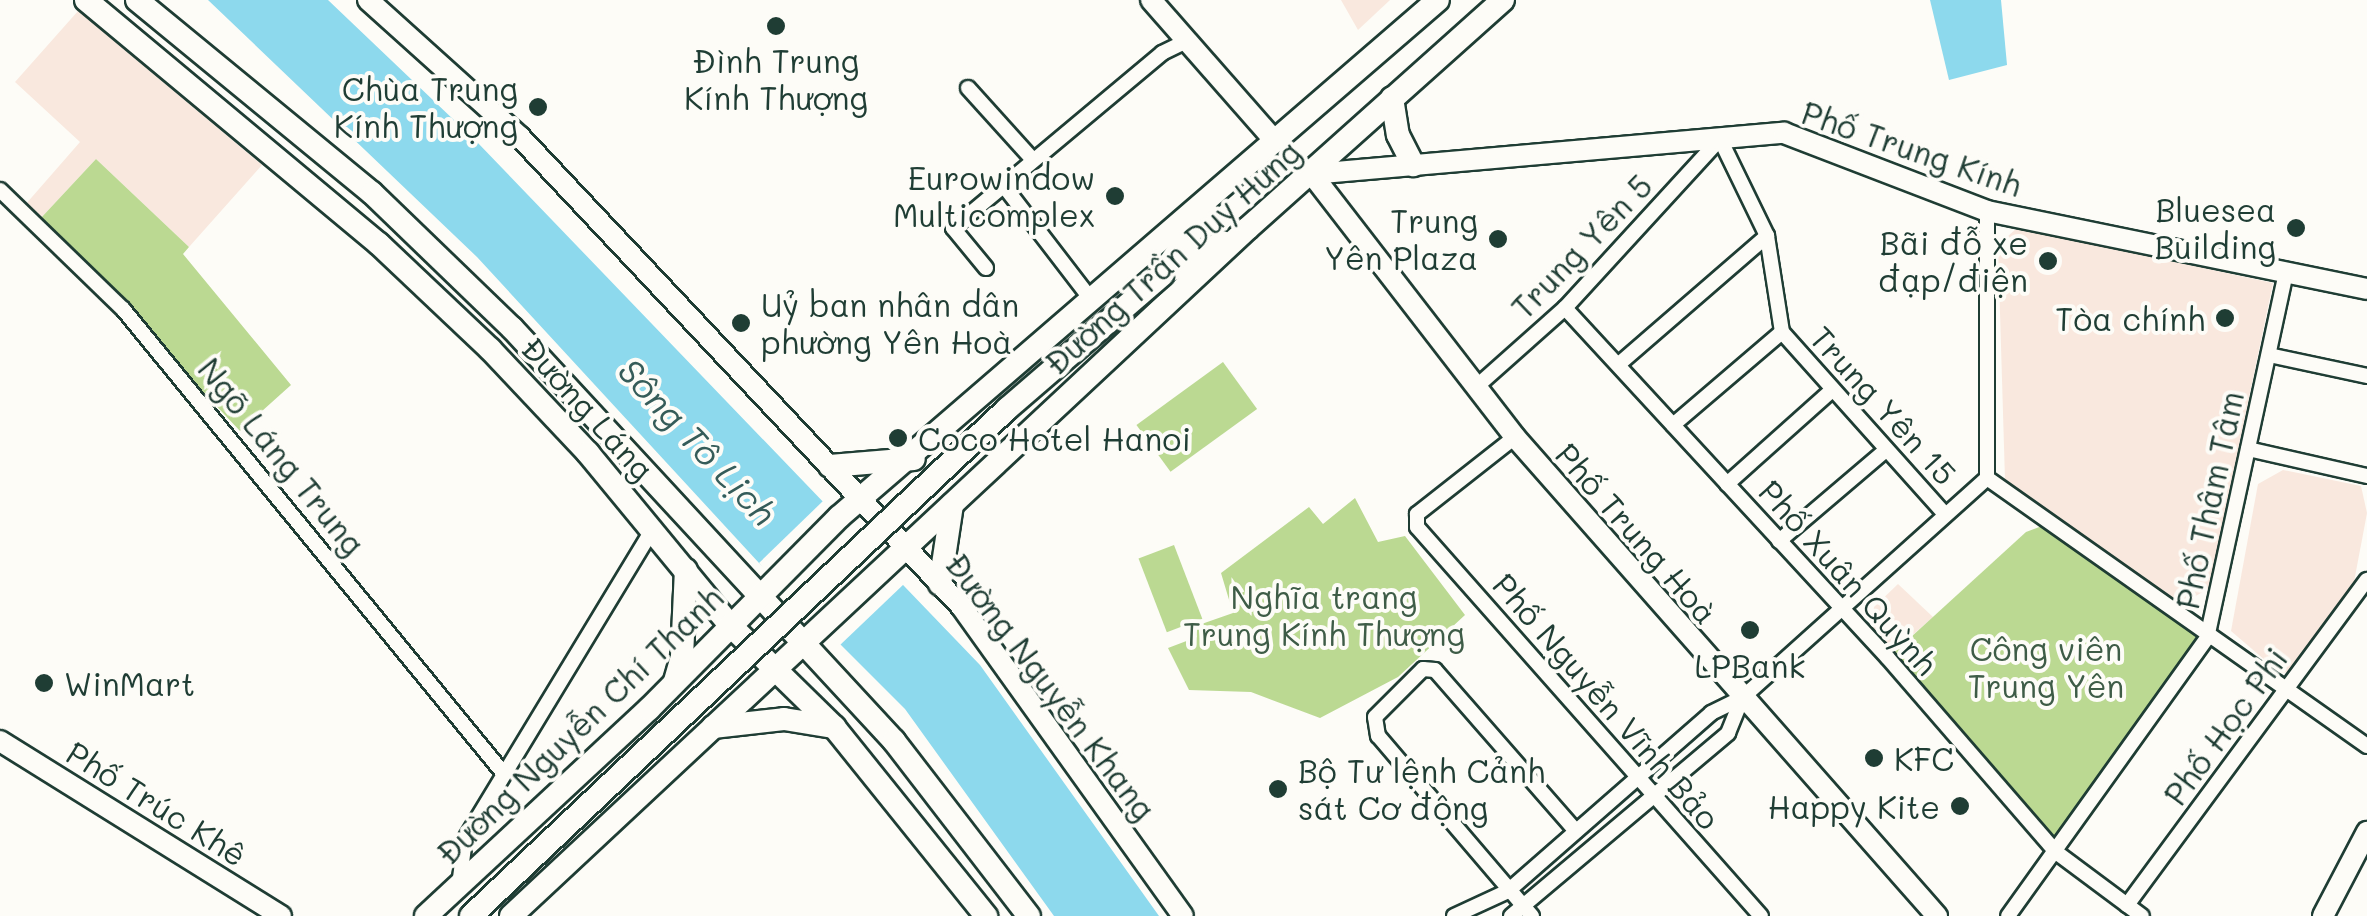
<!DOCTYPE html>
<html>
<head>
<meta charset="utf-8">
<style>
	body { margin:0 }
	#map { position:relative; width:2367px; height:916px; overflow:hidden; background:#fdfcf7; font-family:Mali,sans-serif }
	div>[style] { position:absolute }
	.built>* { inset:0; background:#f9e8de }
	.green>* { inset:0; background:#bbd992; transform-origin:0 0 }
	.water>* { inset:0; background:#8dd9ed }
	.pier>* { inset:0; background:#fdfcf7 }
	.roads { filter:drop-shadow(2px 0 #1f3d34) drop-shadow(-2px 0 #1f3d34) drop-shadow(0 2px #1f3d34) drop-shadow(0 -2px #1f3d34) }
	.street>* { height:14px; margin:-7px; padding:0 7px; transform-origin:7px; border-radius:7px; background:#fdfcf7 }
	.secondary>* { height:20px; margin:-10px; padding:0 10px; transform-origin:10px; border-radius:10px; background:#fdfcf7 }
	.primary>* { height:22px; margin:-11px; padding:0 11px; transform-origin:11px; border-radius:11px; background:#fdfcf7 }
	.bridges { filter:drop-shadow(2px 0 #1f3d34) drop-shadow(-2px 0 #1f3d34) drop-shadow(0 2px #1f3d34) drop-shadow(0 -2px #1f3d34) }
	.primary-bridge>* { height:22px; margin:-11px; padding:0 11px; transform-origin:11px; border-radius:11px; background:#fdfcf7 }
	.dots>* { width:28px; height:28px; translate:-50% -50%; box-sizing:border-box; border:5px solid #fdfcf7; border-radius:50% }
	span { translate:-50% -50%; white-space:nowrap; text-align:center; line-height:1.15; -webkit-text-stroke:8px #fdfcf7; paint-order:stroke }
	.poi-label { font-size:32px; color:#1f3d34 }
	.right { translate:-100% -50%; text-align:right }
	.left { translate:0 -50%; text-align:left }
	.street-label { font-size:32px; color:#1f3d34 }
	.park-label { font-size:32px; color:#3e5c47 }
	.water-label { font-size:35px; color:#355c59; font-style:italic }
</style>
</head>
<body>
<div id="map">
	<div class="built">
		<i style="clip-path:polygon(1341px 0,1390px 0,1358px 30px)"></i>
		<i style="clip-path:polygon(78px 11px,262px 165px,189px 247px,96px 159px,40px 219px,25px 205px,80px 142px,15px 82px)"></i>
		<i style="clip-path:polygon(2017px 228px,2273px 283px,2209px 588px,2181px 605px,2005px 480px,1998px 245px)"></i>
		<i style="clip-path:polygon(2283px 470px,2361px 486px,2367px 513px,2354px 582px,2291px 672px,2280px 673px,2231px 631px,2258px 484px)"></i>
		<i style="clip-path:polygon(1898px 584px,1933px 617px,1893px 652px,1872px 627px,1874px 607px)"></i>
	</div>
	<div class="green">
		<i style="clip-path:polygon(96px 159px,189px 247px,183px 254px,291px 385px,240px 431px,40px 219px)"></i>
		<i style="left:1223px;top:362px;width:58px;height:107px;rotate:54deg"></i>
		<i style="clip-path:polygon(1355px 498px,1378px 542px,1405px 536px,1465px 615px,1398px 677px,1320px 718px,1251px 692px,1189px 690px,1168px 648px,1197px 637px,1193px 627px,1233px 613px,1221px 573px,1309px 507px,1323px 524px)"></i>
		<i style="clip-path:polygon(2042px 526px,2207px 638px,2056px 852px,1888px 658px,2026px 532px)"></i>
		<i style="left:1174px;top:545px;width:79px;height:38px;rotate:69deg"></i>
	</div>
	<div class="water">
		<i style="clip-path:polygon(208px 0,328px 0,477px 142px,980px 665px,1159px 916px,1054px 916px,905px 709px,759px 563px,477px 257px)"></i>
		<i style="clip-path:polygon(1930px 0,2001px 0,2007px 65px,1949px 80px)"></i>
	</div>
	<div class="pier">
		<i style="clip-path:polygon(823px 501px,880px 552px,904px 584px,839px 646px,807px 620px,759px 563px)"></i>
	</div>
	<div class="roads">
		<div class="street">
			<i style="left:968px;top:88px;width:97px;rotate:47.9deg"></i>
			<i style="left:1004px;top:186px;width:141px;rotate:52.5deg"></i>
			<i style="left:0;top:190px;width:171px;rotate:44.1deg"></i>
			<i style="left:123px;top:309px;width:601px;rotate:50.67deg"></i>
			<i style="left:986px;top:268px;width:52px;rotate:-129.5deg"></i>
			<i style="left:953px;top:228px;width:273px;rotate:-39.9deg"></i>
			<i style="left:1162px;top:53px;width:28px;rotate:-26deg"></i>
			<i style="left:1565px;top:308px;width:476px;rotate:47.3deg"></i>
			<i style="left:1888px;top:658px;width:257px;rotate:49.1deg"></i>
			<i style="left:2056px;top:852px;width:107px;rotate:36.7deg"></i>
			<i style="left:1782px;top:332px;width:244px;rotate:48.2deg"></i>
			<i style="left:2269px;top:355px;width:100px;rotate:12.1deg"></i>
			<i style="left:1619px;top:364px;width:196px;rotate:-40.9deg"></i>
			<i style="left:1476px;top:387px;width:119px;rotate:-41.6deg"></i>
			<i style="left:1565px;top:308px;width:229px;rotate:-47.5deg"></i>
			<i style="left:1720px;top:139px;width:108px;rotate:64.1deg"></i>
			<i style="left:1767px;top:236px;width:97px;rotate:81.1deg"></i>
			<i style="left:1673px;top:425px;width:143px;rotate:-40.5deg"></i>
			<i style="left:1515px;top:437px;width:125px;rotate:141.8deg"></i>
			<i style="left:1417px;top:514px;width:13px;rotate:90deg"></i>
			<i style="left:1417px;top:527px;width:519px;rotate:48.51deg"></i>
			<i style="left:2248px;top:449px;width:122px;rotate:12.8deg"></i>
			<i style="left:1987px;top:478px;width:465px;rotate:35.2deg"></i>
			<i style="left:1987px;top:478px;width:267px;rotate:-90deg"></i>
			<i style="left:1727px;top:484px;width:141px;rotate:-41.8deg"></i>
			<i style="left:1779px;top:541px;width:140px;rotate:-40.4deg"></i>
			<i style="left:459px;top:886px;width:47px;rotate:-82.7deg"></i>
			<i style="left:465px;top:839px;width:363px;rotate:-58.8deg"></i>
			<i style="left:2127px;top:905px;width:404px;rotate:-53.6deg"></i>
			<i style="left:1454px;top:916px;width:60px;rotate:-24.8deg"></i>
			<i style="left:1508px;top:891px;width:270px;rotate:-41.2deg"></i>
			<i style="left:1711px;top:713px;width:34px;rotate:-26deg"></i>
			<i style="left:1742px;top:698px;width:329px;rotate:-41.9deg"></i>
			<i style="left:1511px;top:916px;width:284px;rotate:-40.1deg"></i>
			<i style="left:1728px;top:733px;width:38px;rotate:-68deg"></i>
			<i style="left:1532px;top:916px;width:237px;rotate:-130.5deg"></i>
			<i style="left:1378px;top:736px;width:19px;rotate:-99deg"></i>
			<i style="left:1375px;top:717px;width:68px;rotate:-45deg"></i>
			<i style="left:1423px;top:669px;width:12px;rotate:5deg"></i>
			<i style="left:1435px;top:670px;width:214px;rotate:48.8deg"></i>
			<i style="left:2008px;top:916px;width:342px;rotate:-54.4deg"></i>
			<i style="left:2207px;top:638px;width:373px;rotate:-77.8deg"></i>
		</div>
		<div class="secondary">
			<i style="left:368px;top:0;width:205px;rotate:42deg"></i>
			<i style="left:520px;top:137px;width:644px;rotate:46.76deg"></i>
			<i style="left:961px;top:606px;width:381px;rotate:54.4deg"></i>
			<i style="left:1151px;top:0;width:188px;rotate:48.7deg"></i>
			<i style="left:0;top:741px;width:331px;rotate:31.9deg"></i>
			<i style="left:1937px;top:916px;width:638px;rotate:-131.38deg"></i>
			<i style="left:1515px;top:437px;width:332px;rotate:-127.7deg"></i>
			<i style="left:1312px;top:174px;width:474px;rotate:-5deg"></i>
			<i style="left:1784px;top:133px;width:217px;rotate:21deg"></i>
			<i style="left:1987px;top:211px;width:388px;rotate:11.6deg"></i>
			<i style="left:2323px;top:916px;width:95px;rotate:-62.4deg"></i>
		</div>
		<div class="primary">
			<i style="left:86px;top:0;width:381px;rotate:39.8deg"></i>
			<i style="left:379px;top:244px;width:153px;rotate:43.4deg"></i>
			<i style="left:490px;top:349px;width:143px;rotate:46.7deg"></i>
			<i style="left:588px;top:453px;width:223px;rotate:50.5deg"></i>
			<i style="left:730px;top:625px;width:146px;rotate:44.4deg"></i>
			<i style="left:834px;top:727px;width:243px;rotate:51.2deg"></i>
			<i style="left:137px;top:0;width:304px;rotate:39.4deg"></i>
			<i style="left:372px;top:193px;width:194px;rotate:44deg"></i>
			<i style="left:512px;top:328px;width:563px;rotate:47.23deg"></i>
			<i style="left:894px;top:741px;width:221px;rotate:52.4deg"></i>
			<i style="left:1392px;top:98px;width:37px;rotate:81deg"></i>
			<i style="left:1398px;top:135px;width:34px;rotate:63deg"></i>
			<i style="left:1164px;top:271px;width:73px;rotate:-55deg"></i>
			<i style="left:1162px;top:275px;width:69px;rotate:-28.4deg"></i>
			<i style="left:830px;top:466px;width:84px;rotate:-4.8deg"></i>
			<i style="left:940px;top:584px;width:80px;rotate:-81.4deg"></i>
			<i style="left:675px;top:681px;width:25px;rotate:-74deg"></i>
			<i style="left:682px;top:657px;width:87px;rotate:-87.4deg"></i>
			<i style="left:713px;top:727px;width:71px;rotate:-6.4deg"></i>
			<i style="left:784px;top:719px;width:51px;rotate:9.1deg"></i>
			<i style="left:426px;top:916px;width:304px;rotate:-42.9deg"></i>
			<i style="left:649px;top:709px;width:270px;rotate:-45.3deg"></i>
			<i style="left:839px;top:517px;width:791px;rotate:-40.8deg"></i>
			<i style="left:511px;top:916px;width:1008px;rotate:-43.03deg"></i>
			<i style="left:1248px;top:228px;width:342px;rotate:-41.8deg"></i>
		</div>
	</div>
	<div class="bridges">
		<div class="primary-bridge">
			<i style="left:471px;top:916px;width:738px;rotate:-43.41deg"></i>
			<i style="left:1007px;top:409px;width:205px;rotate:-40.8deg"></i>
		</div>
	</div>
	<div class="dots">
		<i style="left:776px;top:26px;background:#1f3d34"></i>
		<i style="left:538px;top:107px;background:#1f3d34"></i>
		<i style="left:1115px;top:196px;background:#1f3d34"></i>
		<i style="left:2296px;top:228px;background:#1f3d34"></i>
		<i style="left:1498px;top:239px;background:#1f3d34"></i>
		<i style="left:2048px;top:261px;background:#1f3d34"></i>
		<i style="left:2225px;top:318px;background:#1f3d34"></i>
		<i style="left:741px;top:323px;background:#1f3d34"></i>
		<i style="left:898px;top:438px;background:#1f3d34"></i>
		<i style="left:1750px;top:630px;background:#1f3d34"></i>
		<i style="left:44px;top:683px;background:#1f3d34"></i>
		<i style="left:1874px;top:758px;background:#1f3d34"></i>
		<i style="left:1278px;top:789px;background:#1f3d34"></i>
		<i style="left:1960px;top:806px;background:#1f3d34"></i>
	</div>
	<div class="poi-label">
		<span style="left:776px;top:79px">Đình Trung<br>Kính Thượng</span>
		<span class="right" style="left:518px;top:107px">Chùa Trung<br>Kính Thượng</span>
		<span class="right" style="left:1095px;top:196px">Eurowindow<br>Multicomplex</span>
		<span class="right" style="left:2276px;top:228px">Bluesea<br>Building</span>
		<span class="right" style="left:1478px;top:239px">Trung<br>Yên Plaza</span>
		<span class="right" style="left:2028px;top:261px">Bãi đỗ xe<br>đạp/điện</span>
		<span class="left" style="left:761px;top:323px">Uỷ ban nhân dân<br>phường Yên Hoà</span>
		<span class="right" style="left:2205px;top:318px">Tòa chính</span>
		<span class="left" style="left:918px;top:438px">Coco Hotel Hanoi</span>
		<span style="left:1750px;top:665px">LPBank</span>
		<span class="left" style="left:64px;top:683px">WinMart</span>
		<span class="left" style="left:1894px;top:758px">KFC</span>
		<span class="left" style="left:1298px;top:789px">Bộ Tư lệnh Cảnh<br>sát Cơ động</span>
		<span class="right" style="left:1940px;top:806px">Happy Kite</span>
	</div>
	<div class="street-label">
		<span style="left:1912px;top:148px;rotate:19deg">Phố Trung Kính</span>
		<span style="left:1581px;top:246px;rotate:-46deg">Trung Yên 5</span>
		<span style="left:1172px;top:257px;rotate:-42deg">Đường Trần Duy Hưng</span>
		<span style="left:1884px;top:405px;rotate:48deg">Trung Yên 15</span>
		<span style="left:588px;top:408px;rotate:48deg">Đường Láng</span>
		<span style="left:282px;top:456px;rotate:51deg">Ngõ Láng Trung</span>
		<span style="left:2209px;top:500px;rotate:-78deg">Phố Thâm Tâm</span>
		<span style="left:1637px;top:533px;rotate:49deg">Phố Trung Hoà</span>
		<span style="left:1849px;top:577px;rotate:48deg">Phố Xuân Quỳnh</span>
		<span style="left:1051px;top:686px;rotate:53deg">Đường Nguyễn Khang</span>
		<span style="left:1607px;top:701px;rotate:49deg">Phố Nguyễn Vĩnh Bảo</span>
		<span style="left:579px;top:725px;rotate:-44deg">Đường Nguyễn Chí Thanh</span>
		<span style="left:2225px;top:726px;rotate:-54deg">Phố Học Phi</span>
		<span style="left:157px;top:803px;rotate:32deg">Phố Trúc Khê</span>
	</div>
	<div class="park-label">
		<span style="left:1324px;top:615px">Nghĩa trang<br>Trung Kính Thượng</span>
		<span style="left:2046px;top:667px">Công viên<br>Trung Yên</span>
	</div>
	<div class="water-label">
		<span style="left:698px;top:441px;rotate:47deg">Sông Tô Lịch</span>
	</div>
</div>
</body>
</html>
